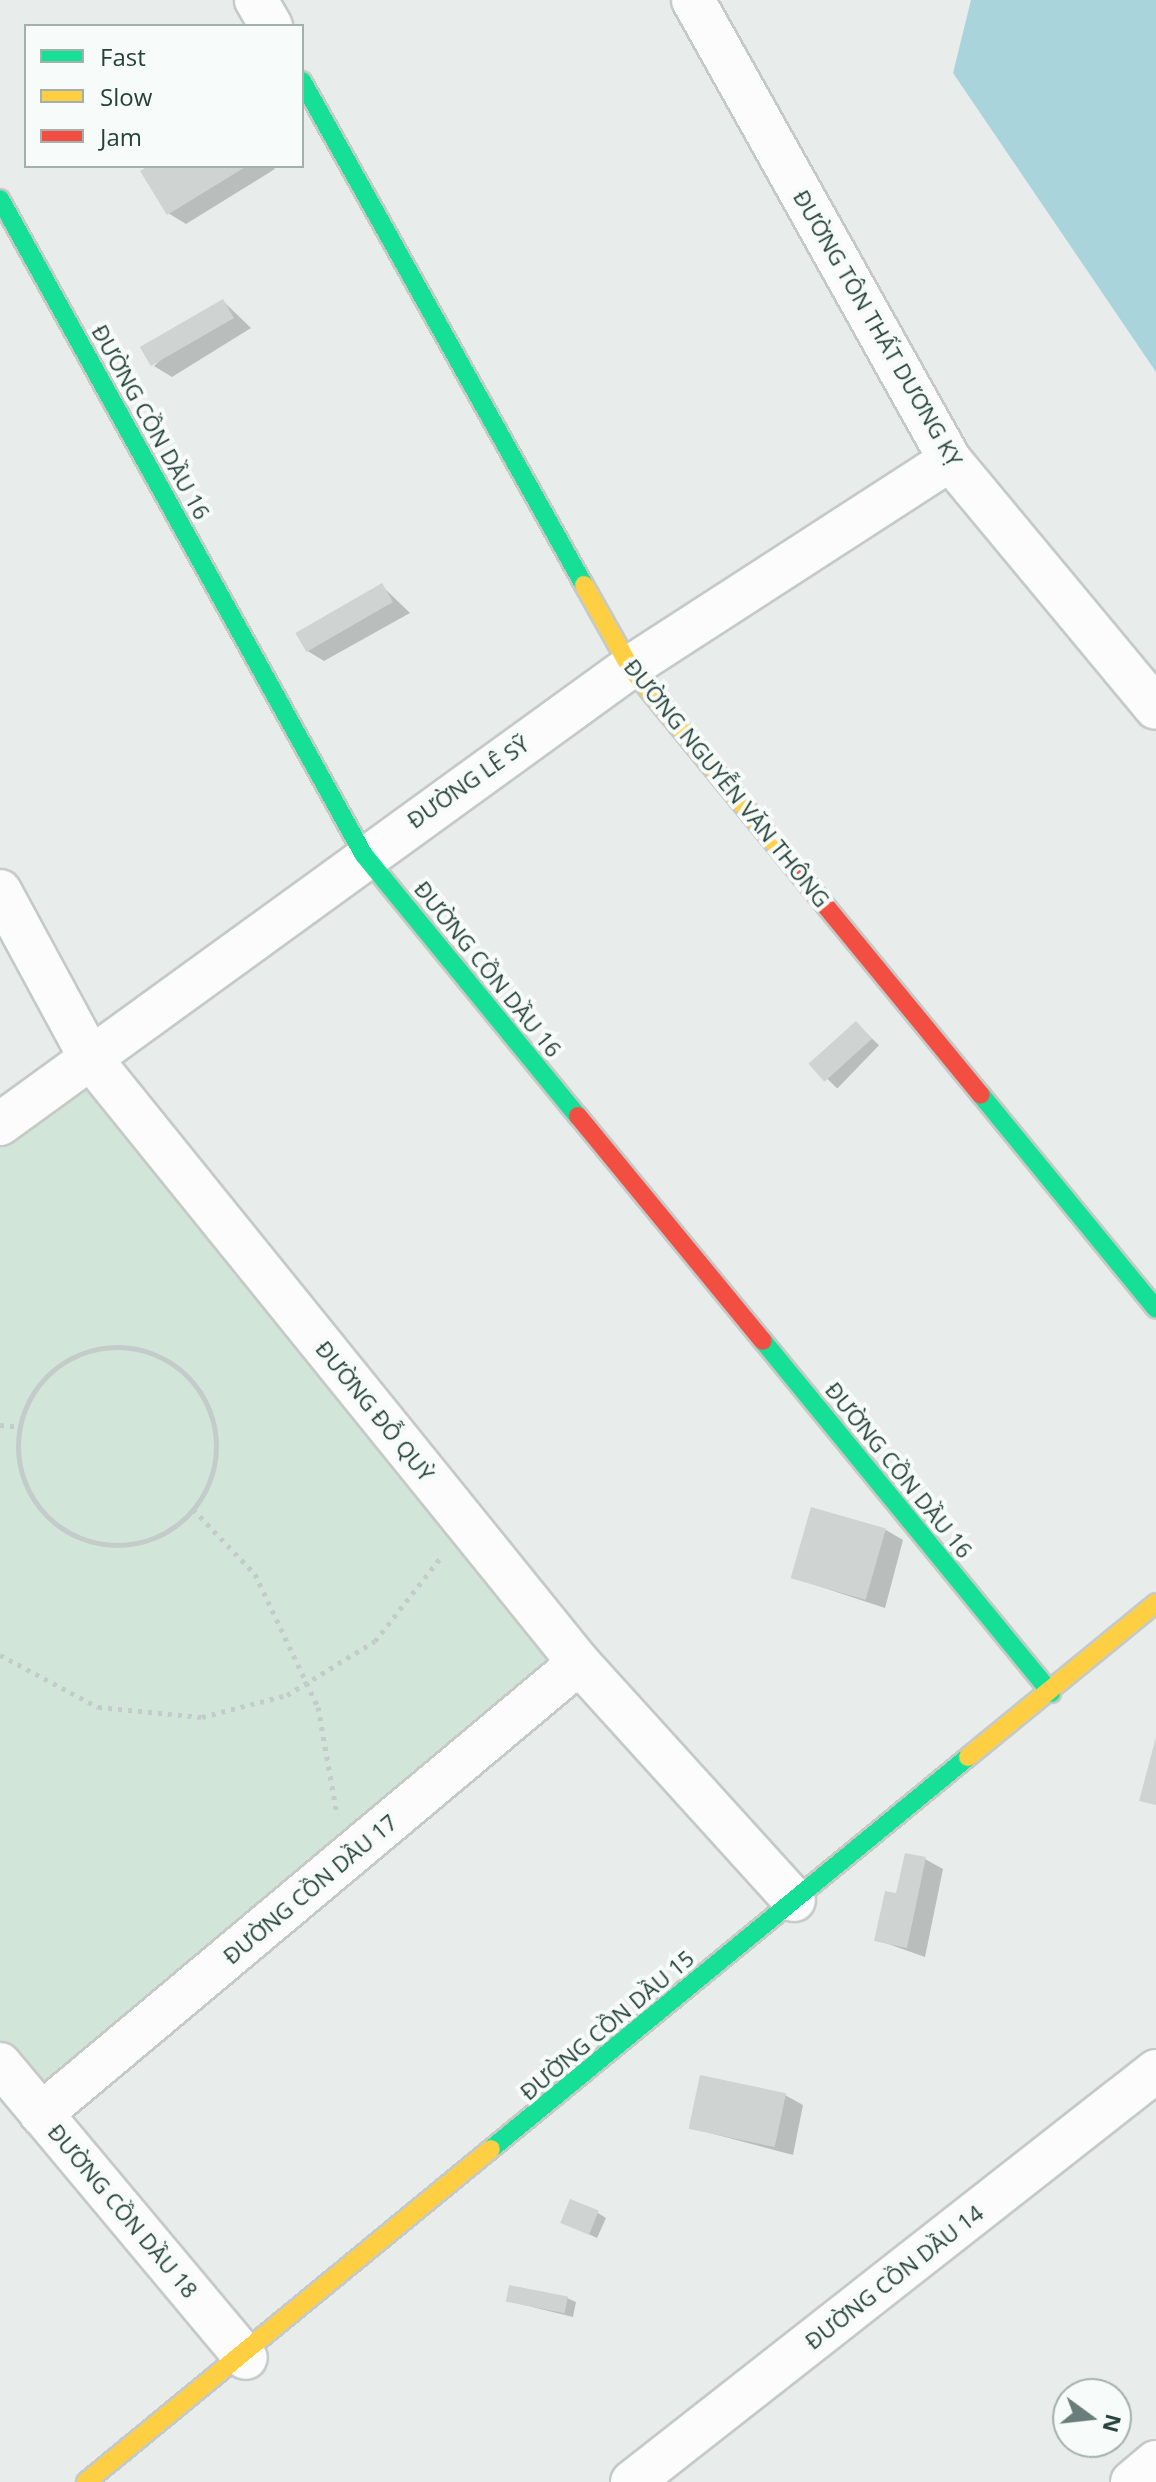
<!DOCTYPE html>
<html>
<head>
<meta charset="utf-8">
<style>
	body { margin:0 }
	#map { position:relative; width:1156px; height:2482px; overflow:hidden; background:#e8edeb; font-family:"Open Sans",sans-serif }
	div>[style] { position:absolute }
	.green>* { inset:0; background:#d1e6d8 }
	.water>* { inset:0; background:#a9d4db }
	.shadow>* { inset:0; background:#0003; transform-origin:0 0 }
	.building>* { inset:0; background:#cfd4d2; transform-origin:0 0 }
	.path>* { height:5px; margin-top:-2.5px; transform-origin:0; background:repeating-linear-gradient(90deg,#c3ccca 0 4px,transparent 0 10px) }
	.path>.ring { margin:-2.5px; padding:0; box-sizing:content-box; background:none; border:5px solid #c3ccca; border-radius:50% }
	.roads { filter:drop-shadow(2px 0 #c5cac8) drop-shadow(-2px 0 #c5cac8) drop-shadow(0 2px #c5cac8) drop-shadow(0 -2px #c5cac8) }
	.street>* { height:42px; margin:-21px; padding:0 21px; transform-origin:21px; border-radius:21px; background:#fcfcfc }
	.fast>* { height:18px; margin:-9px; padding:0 9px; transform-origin:9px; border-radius:9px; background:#16e098 }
	.slow>* { height:18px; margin:-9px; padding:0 9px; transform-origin:9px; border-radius:9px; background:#ffcf43 }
	.jam>* { height:18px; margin:-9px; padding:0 9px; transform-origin:9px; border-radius:9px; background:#f24e42 }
	span { translate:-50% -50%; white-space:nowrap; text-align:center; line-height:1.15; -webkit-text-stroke:8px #f7fbf9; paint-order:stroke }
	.street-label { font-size:22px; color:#24423a }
	.legend { position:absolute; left:24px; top:24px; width:280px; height:144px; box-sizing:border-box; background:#f7fbf9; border:2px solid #a3b1ad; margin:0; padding:10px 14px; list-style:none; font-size:24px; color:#24423a }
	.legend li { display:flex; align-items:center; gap:16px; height:40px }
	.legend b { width:40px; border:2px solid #a3b1ad }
	.north { position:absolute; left:1052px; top:2378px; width:80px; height:80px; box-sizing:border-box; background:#f7fbf9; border:2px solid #a3b1ad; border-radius:50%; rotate:105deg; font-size:22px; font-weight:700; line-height:32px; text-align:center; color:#24423a }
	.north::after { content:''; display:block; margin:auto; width:28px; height:36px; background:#697e78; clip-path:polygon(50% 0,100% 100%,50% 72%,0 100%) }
</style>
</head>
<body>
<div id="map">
	<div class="green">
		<i style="clip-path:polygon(91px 1059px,579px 1663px,41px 2114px,0 2064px,0 1125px)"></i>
	</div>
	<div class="water">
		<i style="clip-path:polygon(971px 0,1156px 0,1156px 372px,953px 73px)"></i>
	</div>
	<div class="shadow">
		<i style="clip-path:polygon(152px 166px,272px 166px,275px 169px,186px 224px,168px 213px)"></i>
		<i style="clip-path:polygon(223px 301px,251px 328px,172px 377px,154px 366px)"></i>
		<i style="clip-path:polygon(382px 586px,410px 613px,324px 661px,306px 650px)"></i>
		<i style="left:856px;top:1023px;width:32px;height:60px;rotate:44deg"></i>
		<i style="clip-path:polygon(886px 1530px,903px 1540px,885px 1608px,794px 1578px)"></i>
		<i style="clip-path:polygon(925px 1859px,943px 1869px,925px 1957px,877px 1940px)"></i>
		<i style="clip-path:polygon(785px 2095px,803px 2105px,793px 2155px,691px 2128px)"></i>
		<i style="clip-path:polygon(598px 2213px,606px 2218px,597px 2238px,571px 2226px)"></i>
		<i style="clip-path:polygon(567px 2298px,576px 2302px,573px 2317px,508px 2301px)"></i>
	</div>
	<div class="building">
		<i style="clip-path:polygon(148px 166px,247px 166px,167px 215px,140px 171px)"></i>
		<i style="left:223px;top:299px;width:22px;height:96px;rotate:60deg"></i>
		<i style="left:382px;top:583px;width:22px;height:100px;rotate:60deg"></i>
		<i style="left:856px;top:1021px;width:24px;height:64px;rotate:48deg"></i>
		<i style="left:811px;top:1507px;width:78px;height:74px;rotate:16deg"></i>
		<i style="clip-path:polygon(1156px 1737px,1156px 1805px,1139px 1801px)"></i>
		<i style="clip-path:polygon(905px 1853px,926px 1857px,907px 1948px,874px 1941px,885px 1891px,896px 1893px)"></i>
		<i style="left:700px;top:2075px;width:88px;height:55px;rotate:12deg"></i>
		<i style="left:570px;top:2199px;width:31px;height:26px;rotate:22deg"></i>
		<i style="left:509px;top:2285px;width:60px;height:17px;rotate:11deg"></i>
	</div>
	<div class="path">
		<i class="ring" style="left:18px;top:1347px;width:193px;height:193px"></i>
		<i style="left:0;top:1425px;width:21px;rotate:5deg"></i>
		<i style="left:193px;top:1509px;width:90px;rotate:46.4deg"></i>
		<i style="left:255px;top:1574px;width:147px;rotate:64.7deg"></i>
		<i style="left:318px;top:1707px;width:110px;rotate:80deg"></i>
		<i style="left:0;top:1655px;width:111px;rotate:28deg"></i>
		<i style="left:98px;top:1707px;width:104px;rotate:5.5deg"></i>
		<i style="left:202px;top:1717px;width:88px;rotate:-14.5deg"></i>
		<i style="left:287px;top:1695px;width:103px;rotate:-31.5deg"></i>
		<i style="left:375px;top:1641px;width:108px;rotate:-51.8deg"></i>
	</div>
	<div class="roads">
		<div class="street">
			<i style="left:256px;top:0;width:30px;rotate:60deg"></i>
			<i style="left:693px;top:0;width:527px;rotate:60.81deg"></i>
			<i style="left:950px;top:460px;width:322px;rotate:50.3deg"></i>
			<i style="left:0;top:891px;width:191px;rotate:61.6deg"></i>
			<i style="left:91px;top:1059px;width:777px;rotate:51.06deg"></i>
			<i style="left:579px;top:1663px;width:320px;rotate:47.8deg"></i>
			<i style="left:0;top:1124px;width:778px;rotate:-35.96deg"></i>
			<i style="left:630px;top:667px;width:381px;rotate:-32.9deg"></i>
			<i style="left:0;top:2064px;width:383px;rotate:50.1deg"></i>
			<i style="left:41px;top:2114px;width:702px;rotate:-39.97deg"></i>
			<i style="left:632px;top:2482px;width:666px;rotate:-38.11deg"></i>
			<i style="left:1132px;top:2482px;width:31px;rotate:-40deg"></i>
		</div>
		<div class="fast">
			<i style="left:302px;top:81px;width:578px;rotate:60.77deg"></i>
			<i style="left:0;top:199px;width:750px;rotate:60.98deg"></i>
			<i style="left:364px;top:855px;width:338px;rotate:50.7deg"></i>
			<i style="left:981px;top:1095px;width:276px;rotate:50.7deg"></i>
			<i style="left:763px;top:1341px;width:455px;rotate:50.7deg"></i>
			<i style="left:491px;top:2149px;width:617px;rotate:-39.41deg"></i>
		</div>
		<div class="slow">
			<i style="left:584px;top:585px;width:94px;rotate:60.7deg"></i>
			<i style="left:630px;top:667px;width:270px;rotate:50.7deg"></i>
			<i style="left:968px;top:1757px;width:243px;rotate:-39.3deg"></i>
			<i style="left:86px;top:2482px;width:524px;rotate:-39.43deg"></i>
		</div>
		<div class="jam">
			<i style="left:801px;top:876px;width:283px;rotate:50.6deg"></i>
			<i style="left:578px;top:1116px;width:291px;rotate:50.6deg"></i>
		</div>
	</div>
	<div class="street-label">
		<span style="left:878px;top:328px;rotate:60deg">ĐƯỜNG TÔN THẤT DƯƠNG KỴ</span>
		<span style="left:151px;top:422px;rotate:61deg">ĐƯỜNG CỒN DẦU 16</span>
		<span style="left:468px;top:782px;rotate:-35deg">ĐƯỜNG LÊ SỸ</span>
		<span style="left:727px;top:783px;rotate:51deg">ĐƯỜNG NGUYỄN VĂN THÔNG</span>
		<span style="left:488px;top:969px;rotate:51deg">ĐƯỜNG CỒN DẦU 16</span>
		<span style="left:375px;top:1411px;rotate:51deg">ĐƯỜNG ĐỖ QUỲ</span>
		<span style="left:899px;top:1470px;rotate:51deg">ĐƯỜNG CỒN DẦU 16</span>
		<span style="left:310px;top:1889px;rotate:-40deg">ĐƯỜNG CỒN DẦU 17</span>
		<span style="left:607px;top:2025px;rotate:-40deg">ĐƯỜNG CỒN DẦU 15</span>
		<span style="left:123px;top:2211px;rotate:50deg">ĐƯỜNG CỒN DẦU 18</span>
		<span style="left:894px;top:2277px;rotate:-38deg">ĐƯỜNG CỒN DẦU 14</span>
	</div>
	<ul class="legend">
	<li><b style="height:10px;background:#16e098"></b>Fast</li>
	<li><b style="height:10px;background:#ffcf43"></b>Slow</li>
	<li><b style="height:10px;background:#f24e42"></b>Jam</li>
	</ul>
	<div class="north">N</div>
</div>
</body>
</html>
